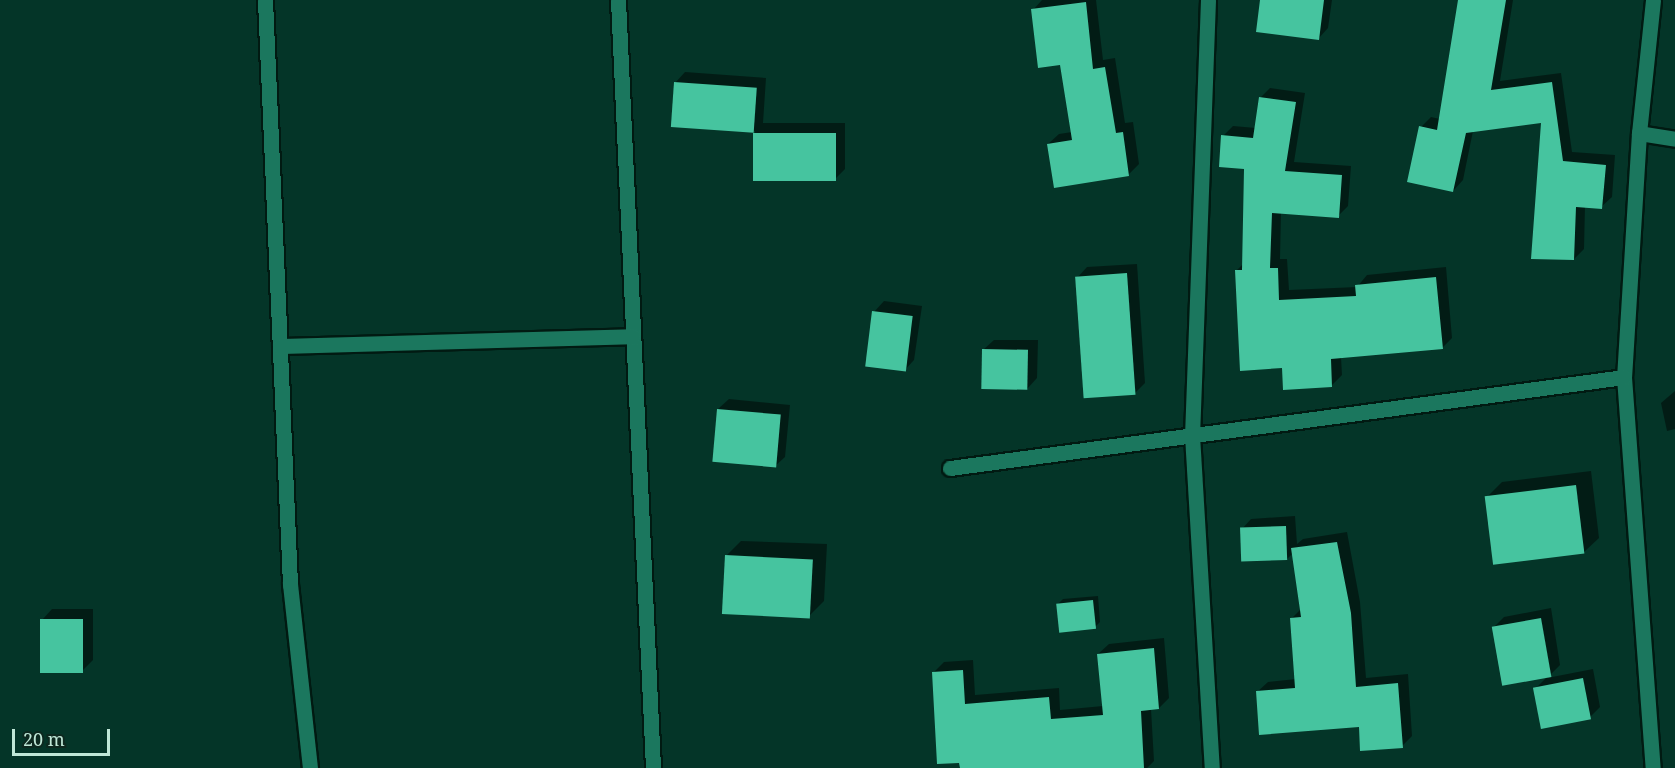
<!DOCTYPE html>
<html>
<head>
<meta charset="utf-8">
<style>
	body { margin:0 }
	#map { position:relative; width:1675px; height:768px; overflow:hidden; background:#043528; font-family:"Noto Serif",serif }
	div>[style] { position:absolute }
	.shadow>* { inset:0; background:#0007 }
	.building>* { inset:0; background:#46c49f; transform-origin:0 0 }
	.roads { filter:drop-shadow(2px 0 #011a12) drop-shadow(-2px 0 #011a12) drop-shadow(0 2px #011a12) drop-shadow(0 -2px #011a12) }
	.street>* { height:15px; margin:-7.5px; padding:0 7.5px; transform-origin:7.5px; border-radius:7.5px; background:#1b775e }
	span { translate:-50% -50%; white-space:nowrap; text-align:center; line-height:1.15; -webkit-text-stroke:6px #0d281f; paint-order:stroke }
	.scale { position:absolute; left:12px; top:729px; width:98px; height:27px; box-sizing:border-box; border:3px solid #bfe7d7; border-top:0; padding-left:8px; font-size:18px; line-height:21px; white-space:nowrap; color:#bfe7d7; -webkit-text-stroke:4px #0d281f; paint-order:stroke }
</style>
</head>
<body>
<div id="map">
	<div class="shadow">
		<i style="clip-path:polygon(1042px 0,1096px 0,1103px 60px,1115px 58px,1125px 123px,1133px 122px,1139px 164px,1129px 174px,1048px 144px,1059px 134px,1072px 132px,1062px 63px,1033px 10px)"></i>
		<i style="clip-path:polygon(1261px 0,1332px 0,1328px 28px,1318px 39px)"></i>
		<i style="clip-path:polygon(1459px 0,1513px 0,1500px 81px,1561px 73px,1572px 152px,1615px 155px,1612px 197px,1601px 207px,1585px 206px,1584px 249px,1574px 259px,1543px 121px,1473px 131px,1463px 180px,1453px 191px,1421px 127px,1431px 117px,1440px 119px)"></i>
		<i style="clip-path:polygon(685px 72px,766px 78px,763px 123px,845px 123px,845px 169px,835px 179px,755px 180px,755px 131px,672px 125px,675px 83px)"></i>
		<i style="clip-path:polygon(1270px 88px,1305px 93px,1294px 162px,1351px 166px,1348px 206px,1338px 216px,1281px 213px,1280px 259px,1287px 259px,1289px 290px,1357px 287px,1367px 275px,1446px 267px,1452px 338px,1442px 348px,1341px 357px,1342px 375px,1332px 385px,1283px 367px,1236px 271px,1243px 264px,1246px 167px,1223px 136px,1233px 126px,1256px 128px,1260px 98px)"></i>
		<i style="clip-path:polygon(1137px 264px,1145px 383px,1135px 393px,1077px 278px,1087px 267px)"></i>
		<i style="clip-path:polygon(884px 301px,922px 306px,914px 360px,904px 371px,874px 312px)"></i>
		<i style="clip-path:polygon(994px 340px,1038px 340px,1037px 378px,1027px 389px,983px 350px)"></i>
		<i style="clip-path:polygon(1675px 391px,1675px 429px,1667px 431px,1661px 403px)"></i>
		<i style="clip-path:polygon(729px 399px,790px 405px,785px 457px,774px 467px,718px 409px)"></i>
		<i style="clip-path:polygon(1591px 471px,1599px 538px,1584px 552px,1487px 497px,1502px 482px)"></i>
		<i style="clip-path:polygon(1295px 516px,1297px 544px,1303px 539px,1347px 532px,1360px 602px,1366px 678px,1408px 674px,1412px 736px,1402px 746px,1360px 726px,1257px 692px,1268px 682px,1296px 679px,1291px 619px,1301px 609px,1293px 553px,1287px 559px,1241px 530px,1251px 519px)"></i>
		<i style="clip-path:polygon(741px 541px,827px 544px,824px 601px,809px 616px,726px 556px)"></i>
		<i style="clip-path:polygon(1098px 596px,1100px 622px,1095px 627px,1058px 604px,1063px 599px)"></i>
		<i style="clip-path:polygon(1551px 608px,1560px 665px,1547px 678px,1593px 669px,1600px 707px,1590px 717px,1535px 689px,1548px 676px,1494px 627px,1504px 617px)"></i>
		<i style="clip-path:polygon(52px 609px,93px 609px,93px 660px,82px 671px,42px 620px)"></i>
		<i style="clip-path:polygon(1164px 638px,1169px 698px,1159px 708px,1151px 709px,1154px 761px,1147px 768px,961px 768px,933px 673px,944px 662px,973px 660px,975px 695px,1059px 688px,1060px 710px,1103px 706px,1098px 654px,1109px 644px)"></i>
	</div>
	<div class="building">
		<i style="clip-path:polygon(1260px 0,1324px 0,1319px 40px,1256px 32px)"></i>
		<i style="clip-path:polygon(1458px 0,1506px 0,1491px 90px,1552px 82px,1563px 161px,1606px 165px,1602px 209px,1576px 207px,1574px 260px,1531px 259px,1541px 123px,1466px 133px,1453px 192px,1407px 182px,1419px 126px,1437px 130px)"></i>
		<i style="clip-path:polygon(1086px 2px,1093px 69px,1105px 67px,1116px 133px,1123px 132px,1129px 176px,1054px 188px,1047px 144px,1072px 140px,1060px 65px,1038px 68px,1031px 9px)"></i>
		<i style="left:674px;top:82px;width:83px;height:45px;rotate:4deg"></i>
		<i style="clip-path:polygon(1259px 97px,1296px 102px,1285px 171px,1342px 175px,1339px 218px,1272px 213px,1270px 268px,1278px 268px,1279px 300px,1356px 296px,1355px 285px,1436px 277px,1443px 349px,1331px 359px,1332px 387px,1283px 390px,1282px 368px,1240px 371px,1235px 270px,1242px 270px,1244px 169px,1219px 167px,1221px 135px,1253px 138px)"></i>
		<i style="left:753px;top:133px;width:83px;height:48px"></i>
		<i style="left:1127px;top:273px;width:122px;height:52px;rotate:86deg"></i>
		<i style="left:872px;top:311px;width:41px;height:56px;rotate:7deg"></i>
		<i style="left:982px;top:349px;width:46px;height:40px;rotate:1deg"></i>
		<i style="left:717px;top:409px;width:64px;height:53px;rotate:5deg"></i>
		<i style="left:1576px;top:485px;width:69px;height:92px;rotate:83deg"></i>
		<i style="left:1286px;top:526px;width:34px;height:46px;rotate:88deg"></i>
		<i style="clip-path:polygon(1337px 542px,1351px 613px,1356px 687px,1398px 683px,1403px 748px,1360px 751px,1359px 727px,1259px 735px,1256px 691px,1295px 688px,1290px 618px,1301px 617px,1291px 548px)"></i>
		<i style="left:725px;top:555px;width:88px;height:59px;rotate:3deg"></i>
		<i style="left:1093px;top:600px;width:29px;height:37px;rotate:84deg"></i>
		<i style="left:1541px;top:618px;width:60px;height:50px;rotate:80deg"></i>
		<i style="left:40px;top:619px;width:43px;height:54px"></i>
		<i style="clip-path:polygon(1154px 648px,1159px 709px,1141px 711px,1144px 768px,960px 768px,959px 763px,937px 764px,932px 672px,963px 670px,965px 704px,1049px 697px,1051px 719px,1103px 715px,1097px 654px)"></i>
		<i style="left:1583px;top:678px;width:42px;height:51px;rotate:79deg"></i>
	</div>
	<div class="roads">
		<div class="street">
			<i style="left:265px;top:0;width:585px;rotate:87.55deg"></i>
			<i style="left:290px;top:584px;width:185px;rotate:83.8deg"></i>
			<i style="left:618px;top:0;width:769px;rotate:87.39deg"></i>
			<i style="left:1208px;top:0;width:435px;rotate:92.1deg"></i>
			<i style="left:1192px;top:435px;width:334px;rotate:86.6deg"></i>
			<i style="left:1653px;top:0;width:134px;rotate:96deg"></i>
			<i style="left:1639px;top:133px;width:244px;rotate:93.5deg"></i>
			<i style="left:1624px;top:377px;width:392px;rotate:85.8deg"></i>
			<i style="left:1639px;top:133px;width:36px;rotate:9deg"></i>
			<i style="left:280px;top:346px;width:353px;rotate:-1.6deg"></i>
			<i style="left:950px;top:468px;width:680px;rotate:-7.69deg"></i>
		</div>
	</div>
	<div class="scale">20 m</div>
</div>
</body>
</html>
